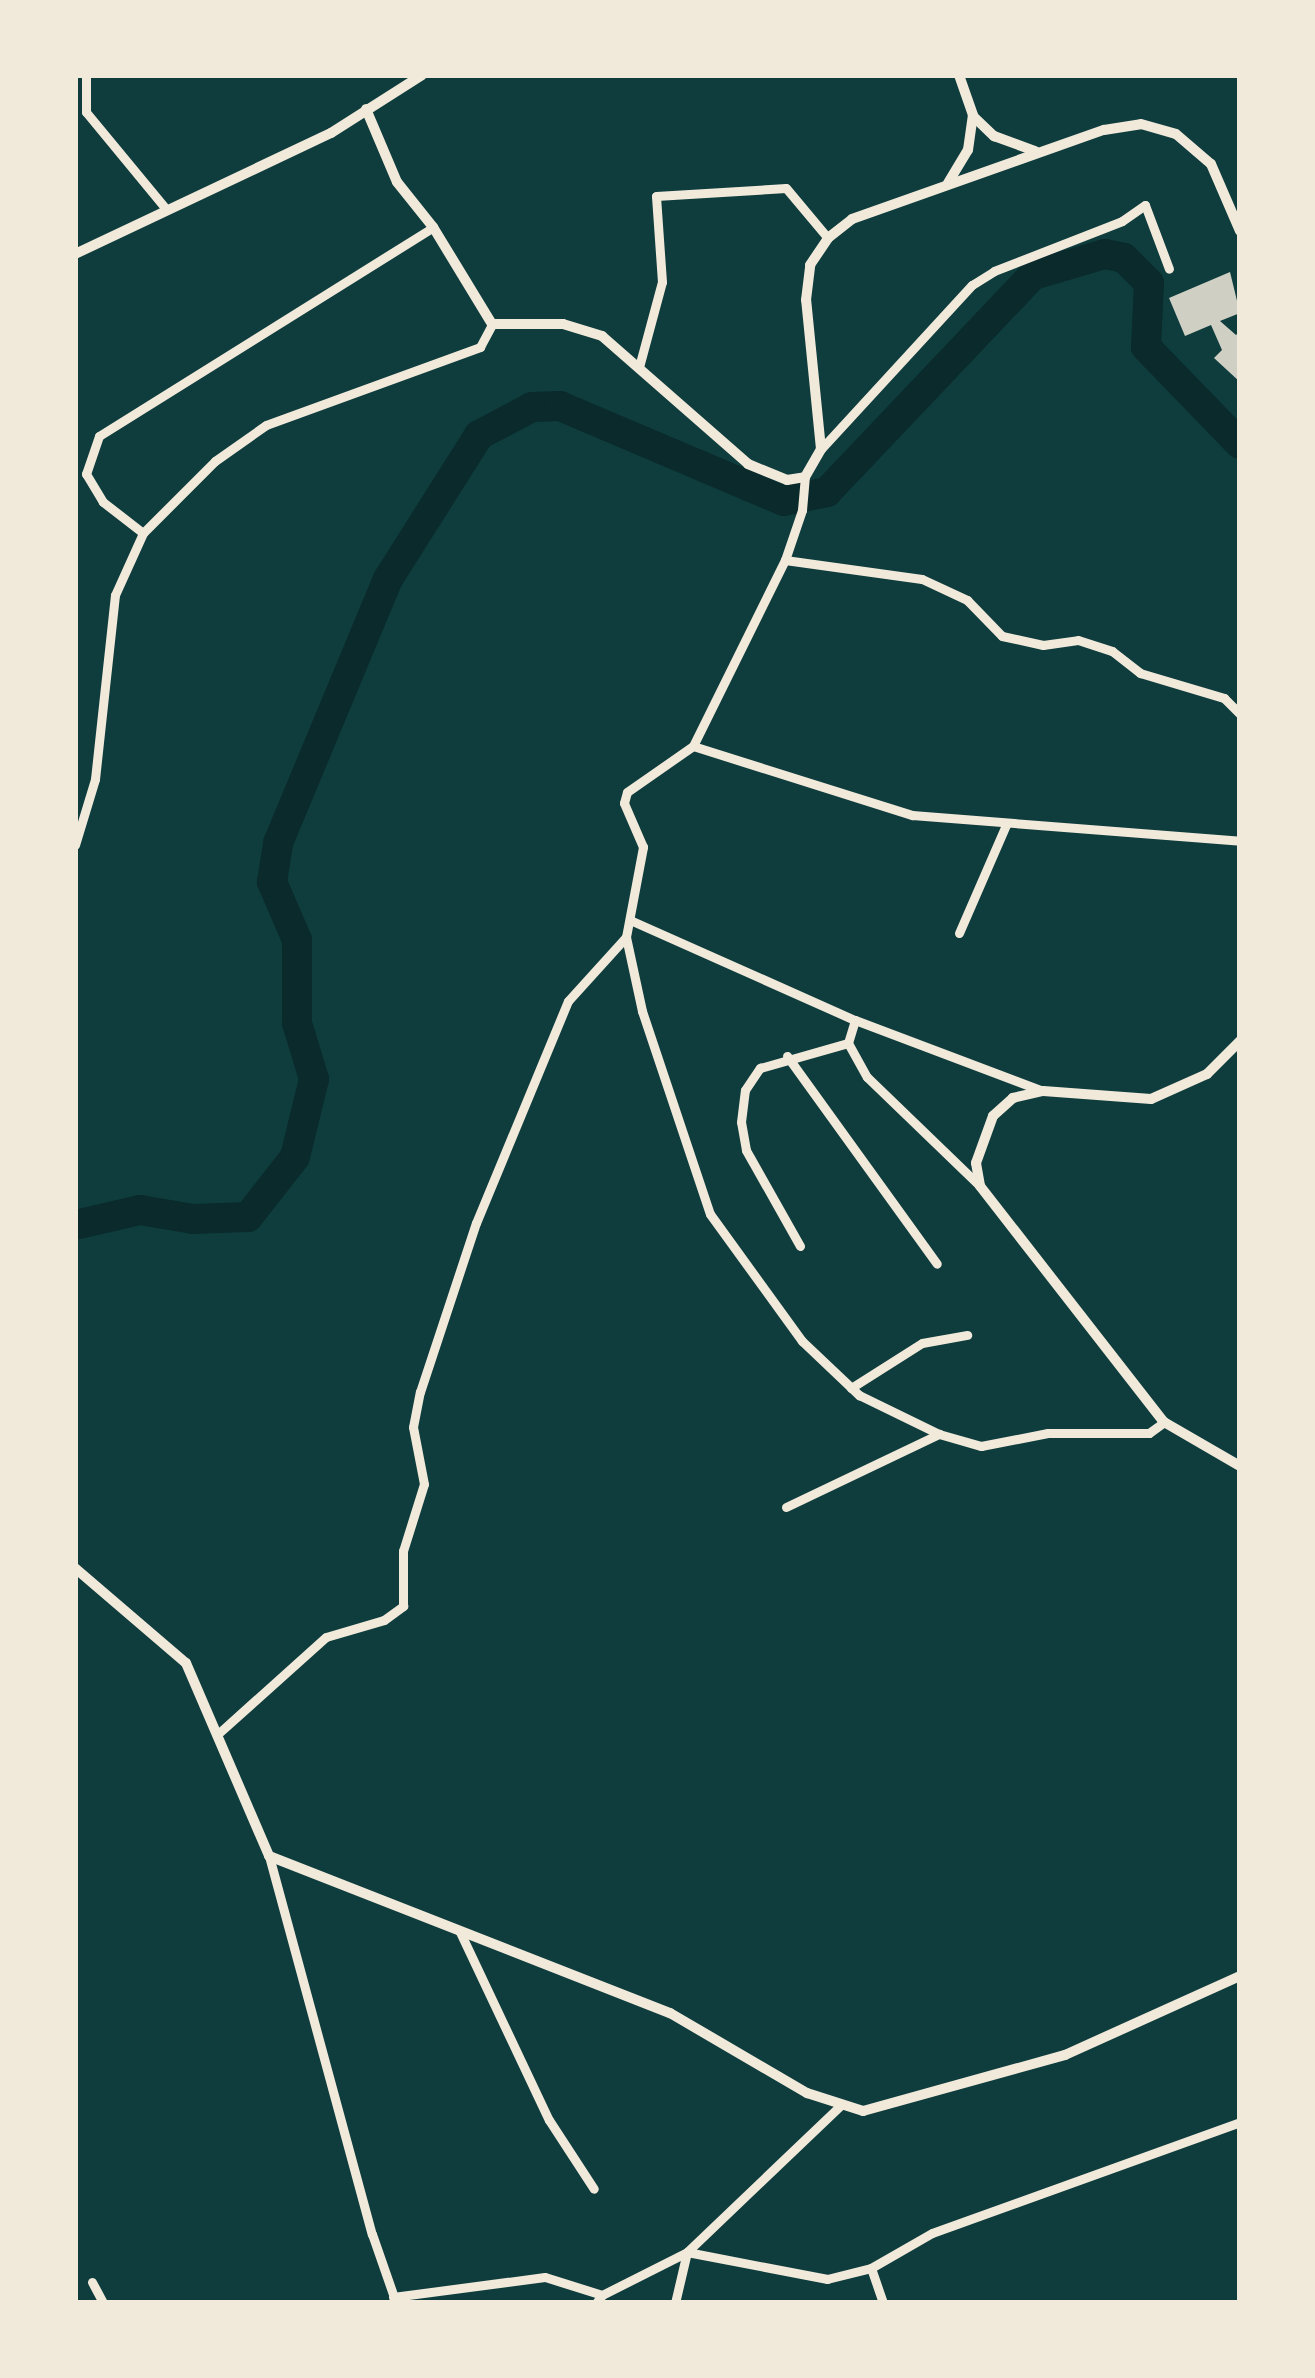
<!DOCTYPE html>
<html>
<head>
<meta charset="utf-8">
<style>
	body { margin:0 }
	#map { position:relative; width:1315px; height:2378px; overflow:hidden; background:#0f3d3e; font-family:Cabin,sans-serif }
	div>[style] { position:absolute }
	.river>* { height:30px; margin:-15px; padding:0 15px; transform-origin:15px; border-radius:15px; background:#0a2a2b }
	.building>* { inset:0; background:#cfcfc3 }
	.minor>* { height:9px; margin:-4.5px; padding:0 4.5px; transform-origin:4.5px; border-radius:4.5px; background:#f1e9da }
	.tertiary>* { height:10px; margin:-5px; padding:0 5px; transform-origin:5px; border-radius:5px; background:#f1e9da }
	span { translate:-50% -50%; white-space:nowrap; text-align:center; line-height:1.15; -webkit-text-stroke:12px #f1e9da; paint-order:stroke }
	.frame { position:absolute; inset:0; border:78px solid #f1e9da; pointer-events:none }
</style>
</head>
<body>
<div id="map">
	<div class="river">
		<i style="left:75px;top:1225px;width:67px;rotate:-13deg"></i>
		<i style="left:140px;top:1210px;width:54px;rotate:9.6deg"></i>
		<i style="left:193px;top:1219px;width:55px;rotate:-2.1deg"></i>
		<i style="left:248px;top:1217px;width:76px;rotate:-51.9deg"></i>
		<i style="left:295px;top:1157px;width:80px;rotate:-76.3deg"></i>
		<i style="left:314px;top:1079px;width:59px;rotate:-106.9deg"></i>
		<i style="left:297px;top:1023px;width:83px;rotate:-90deg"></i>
		<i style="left:297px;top:940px;width:63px;rotate:-113.3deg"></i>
		<i style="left:272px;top:882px;width:39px;rotate:-81deg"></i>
		<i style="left:278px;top:843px;width:286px;rotate:-67.4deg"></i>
		<i style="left:388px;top:579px;width:170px;rotate:-57.7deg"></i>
		<i style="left:479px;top:435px;width:60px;rotate:-27.8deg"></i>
		<i style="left:532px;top:407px;width:28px;rotate:-2deg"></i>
		<i style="left:560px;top:406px;width:243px;rotate:23deg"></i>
		<i style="left:784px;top:501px;width:44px;rotate:-11.8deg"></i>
		<i style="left:827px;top:492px;width:299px;rotate:-46.5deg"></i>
		<i style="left:1033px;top:275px;width:75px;rotate:-16.3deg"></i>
		<i style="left:1105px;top:254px;width:19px;rotate:12deg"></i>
		<i style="left:1124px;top:258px;width:35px;rotate:45deg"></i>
		<i style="left:1149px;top:283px;width:64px;rotate:92.7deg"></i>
		<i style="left:1146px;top:347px;width:135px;rotate:45.9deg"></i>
	</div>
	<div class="building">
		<i style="clip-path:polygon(1230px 272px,1240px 313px,1220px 321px,1236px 335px,1240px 331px,1240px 382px,1214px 358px,1222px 350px,1211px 325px,1185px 336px,1169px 298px)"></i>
	</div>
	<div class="minor">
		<i style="left:86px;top:75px;width:37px;rotate:90deg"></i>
		<i style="left:86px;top:112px;width:126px;rotate:50.5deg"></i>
		<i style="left:639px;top:367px;width:88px;rotate:-74.9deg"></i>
		<i style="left:662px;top:282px;width:86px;rotate:-94deg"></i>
		<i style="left:656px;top:196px;width:130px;rotate:-3.5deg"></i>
		<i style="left:786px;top:188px;width:65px;rotate:50deg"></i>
		<i style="left:821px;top:449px;width:223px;rotate:-47.4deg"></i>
		<i style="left:972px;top:285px;width:26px;rotate:-32deg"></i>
		<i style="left:994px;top:271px;width:137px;rotate:-21.3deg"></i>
		<i style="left:1122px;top:221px;width:28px;rotate:-35deg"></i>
		<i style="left:1145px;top:205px;width:68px;rotate:69.4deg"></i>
		<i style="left:143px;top:533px;width:51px;rotate:-142.2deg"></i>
		<i style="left:103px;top:502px;width:33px;rotate:-121deg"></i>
		<i style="left:86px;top:474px;width:40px;rotate:-71.1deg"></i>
		<i style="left:99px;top:436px;width:394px;rotate:-32deg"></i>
		<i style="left:785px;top:560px;width:138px;rotate:7.9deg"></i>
		<i style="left:922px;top:579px;width:50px;rotate:25deg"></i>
		<i style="left:967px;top:600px;width:50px;rotate:45.8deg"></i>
		<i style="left:1002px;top:636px;width:42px;rotate:12.4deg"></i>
		<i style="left:1043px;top:645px;width:35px;rotate:-8deg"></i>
		<i style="left:1078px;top:640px;width:36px;rotate:18deg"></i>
		<i style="left:1112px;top:651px;width:36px;rotate:38deg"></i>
		<i style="left:1140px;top:673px;width:88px;rotate:16.6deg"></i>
		<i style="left:1224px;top:698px;width:23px;rotate:45deg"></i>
		<i style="left:693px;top:746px;width:230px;rotate:17.5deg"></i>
		<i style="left:912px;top:815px;width:329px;rotate:4.5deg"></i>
		<i style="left:75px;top:845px;width:69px;rotate:-73.1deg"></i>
		<i style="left:95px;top:779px;width:185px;rotate:-83.8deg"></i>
		<i style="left:115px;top:595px;width:68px;rotate:-65.7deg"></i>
		<i style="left:143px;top:533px;width:102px;rotate:-45deg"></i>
		<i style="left:215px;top:461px;width:62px;rotate:-35.2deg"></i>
		<i style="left:266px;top:425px;width:228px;rotate:-20deg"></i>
		<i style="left:480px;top:347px;width:26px;rotate:-62deg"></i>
		<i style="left:630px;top:920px;width:246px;rotate:24deg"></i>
		<i style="left:855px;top:1020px;width:201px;rotate:20.7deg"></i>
		<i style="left:959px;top:933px;width:118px;rotate:-66.5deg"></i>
		<i style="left:626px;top:937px;width:76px;rotate:77.8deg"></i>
		<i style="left:642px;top:1011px;width:214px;rotate:71.5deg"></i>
		<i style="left:710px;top:1214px;width:157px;rotate:54.1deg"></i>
		<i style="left:802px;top:1341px;width:79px;rotate:43.5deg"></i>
		<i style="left:859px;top:1395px;width:89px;rotate:26deg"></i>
		<i style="left:939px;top:1434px;width:44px;rotate:15.9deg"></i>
		<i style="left:981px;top:1446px;width:68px;rotate:-11deg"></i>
		<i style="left:1048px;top:1433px;width:101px"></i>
		<i style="left:1149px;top:1433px;width:19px;rotate:-36deg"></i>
		<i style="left:855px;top:1020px;width:24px;rotate:107deg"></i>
		<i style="left:848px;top:1043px;width:39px;rotate:61deg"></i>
		<i style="left:867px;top:1077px;width:157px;rotate:44deg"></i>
		<i style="left:787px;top:1056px;width:256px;rotate:54.2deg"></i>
		<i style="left:800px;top:1246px;width:110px;rotate:-119.4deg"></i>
		<i style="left:746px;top:1150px;width:28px;rotate:-100deg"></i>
		<i style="left:741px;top:1122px;width:32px;rotate:-83deg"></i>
		<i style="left:745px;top:1090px;width:27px;rotate:-56deg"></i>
		<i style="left:760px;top:1068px;width:91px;rotate:-15.9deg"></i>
		<i style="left:851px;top:1388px;width:84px;rotate:-32.4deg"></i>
		<i style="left:922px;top:1343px;width:46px;rotate:-10.1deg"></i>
		<i style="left:786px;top:1507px;width:170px;rotate:-25.5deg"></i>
		<i style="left:220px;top:1732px;width:142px;rotate:-41.9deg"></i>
		<i style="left:326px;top:1637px;width:60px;rotate:-16.3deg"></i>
		<i style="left:384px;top:1620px;width:24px;rotate:-36deg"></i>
		<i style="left:403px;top:1606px;width:55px;rotate:-90deg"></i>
		<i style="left:403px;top:1551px;width:70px;rotate:-72.6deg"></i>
		<i style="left:424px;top:1484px;width:58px;rotate:-100.9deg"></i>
		<i style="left:413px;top:1427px;width:36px;rotate:-79deg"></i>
		<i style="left:420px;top:1392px;width:178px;rotate:-71.7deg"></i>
		<i style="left:476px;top:1223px;width:240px;rotate:-67.5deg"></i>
		<i style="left:568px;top:1001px;width:86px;rotate:-47.8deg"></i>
		<i style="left:626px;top:937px;width:92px;rotate:-79.3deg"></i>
		<i style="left:643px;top:847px;width:48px;rotate:-113.4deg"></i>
		<i style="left:624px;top:803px;width:11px;rotate:-75deg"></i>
		<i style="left:627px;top:792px;width:80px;rotate:-34.9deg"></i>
		<i style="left:693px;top:746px;width:208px;rotate:-63.7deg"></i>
		<i style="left:785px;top:560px;width:53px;rotate:-71.2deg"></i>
		<i style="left:802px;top:510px;width:33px;rotate:-85deg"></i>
		<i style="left:269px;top:1856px;width:392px;rotate:74.8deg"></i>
		<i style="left:372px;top:2234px;width:73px;rotate:70.8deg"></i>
		<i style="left:460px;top:1932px;width:208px;rotate:64.7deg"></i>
		<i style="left:549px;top:2120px;width:82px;rotate:56.9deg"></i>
		<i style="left:687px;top:2252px;width:143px;rotate:10.9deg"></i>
		<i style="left:827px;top:2279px;width:45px;rotate:-14deg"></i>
		<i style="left:871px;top:2268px;width:70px;rotate:-29.8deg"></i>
		<i style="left:932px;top:2233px;width:327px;rotate:-19.8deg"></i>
		<i style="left:871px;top:2268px;width:37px;rotate:71deg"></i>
		<i style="left:92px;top:2282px;width:24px;rotate:62deg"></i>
		<i style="left:393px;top:2297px;width:153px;rotate:-7.5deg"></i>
		<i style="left:545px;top:2277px;width:60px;rotate:17.5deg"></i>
		<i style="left:596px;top:2303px;width:10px;rotate:-53deg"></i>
		<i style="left:602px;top:2295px;width:95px;rotate:-26.8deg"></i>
		<i style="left:675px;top:2303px;width:52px;rotate:-76.8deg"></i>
		<i style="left:687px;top:2252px;width:214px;rotate:-43.7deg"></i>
	</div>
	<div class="tertiary">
		<i style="left:366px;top:109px;width:79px;rotate:67deg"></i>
		<i style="left:397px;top:182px;width:58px;rotate:51.3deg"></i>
		<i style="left:433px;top:227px;width:114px;rotate:58.7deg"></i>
		<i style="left:492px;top:324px;width:71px"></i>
		<i style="left:563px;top:324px;width:41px;rotate:17.1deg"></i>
		<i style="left:602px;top:336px;width:194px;rotate:41.2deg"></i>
		<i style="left:748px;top:464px;width:42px;rotate:22.3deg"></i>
		<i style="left:787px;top:480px;width:18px;rotate:-9deg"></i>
		<i style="left:805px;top:477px;width:32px;rotate:-60deg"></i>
		<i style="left:821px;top:449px;width:150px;rotate:-95.7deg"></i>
		<i style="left:806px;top:300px;width:35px;rotate:-83deg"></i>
		<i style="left:810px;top:265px;width:32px;rotate:-56deg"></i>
		<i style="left:828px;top:238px;width:31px;rotate:-38deg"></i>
		<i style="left:852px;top:219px;width:267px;rotate:-19.5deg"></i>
		<i style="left:1104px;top:130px;width:37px;rotate:-9deg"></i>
		<i style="left:1141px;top:124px;width:36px;rotate:16deg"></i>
		<i style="left:1176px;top:134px;width:46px;rotate:40.6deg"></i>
		<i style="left:1211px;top:164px;width:73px;rotate:66.6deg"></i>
		<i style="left:974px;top:117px;width:28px;rotate:44deg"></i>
		<i style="left:994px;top:136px;width:44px;rotate:20.1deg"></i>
		<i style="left:948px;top:183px;width:39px;rotate:-59deg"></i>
		<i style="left:968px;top:150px;width:35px;rotate:-82deg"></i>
		<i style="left:973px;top:115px;width:42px;rotate:-109.3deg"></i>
		<i style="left:75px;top:254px;width:283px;rotate:-25.3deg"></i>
		<i style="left:331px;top:133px;width:108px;rotate:-32.5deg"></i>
		<i style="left:1240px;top:1041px;width:47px;rotate:135deg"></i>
		<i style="left:1207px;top:1074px;width:61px;rotate:155.9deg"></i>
		<i style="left:1151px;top:1099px;width:108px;rotate:-175.8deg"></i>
		<i style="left:1043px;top:1091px;width:31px;rotate:167deg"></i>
		<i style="left:1013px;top:1098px;width:27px;rotate:138deg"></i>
		<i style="left:993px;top:1116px;width:50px;rotate:109.9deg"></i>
		<i style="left:976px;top:1163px;width:23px;rotate:80deg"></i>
		<i style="left:980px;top:1186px;width:299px;rotate:52.1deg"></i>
		<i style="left:1164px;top:1422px;width:88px;rotate:30.1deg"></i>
		<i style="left:75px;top:1568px;width:146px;rotate:40.6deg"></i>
		<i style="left:186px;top:1663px;width:210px;rotate:66.7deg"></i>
		<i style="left:269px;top:1856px;width:431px;rotate:21.4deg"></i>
		<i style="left:670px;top:2013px;width:159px;rotate:30.3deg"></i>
		<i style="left:807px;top:2093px;width:59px;rotate:17.8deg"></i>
		<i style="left:863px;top:2111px;width:210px;rotate:-15.5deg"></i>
		<i style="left:1065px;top:2055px;width:192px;rotate:-24.3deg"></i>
	</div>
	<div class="frame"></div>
</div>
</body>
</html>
